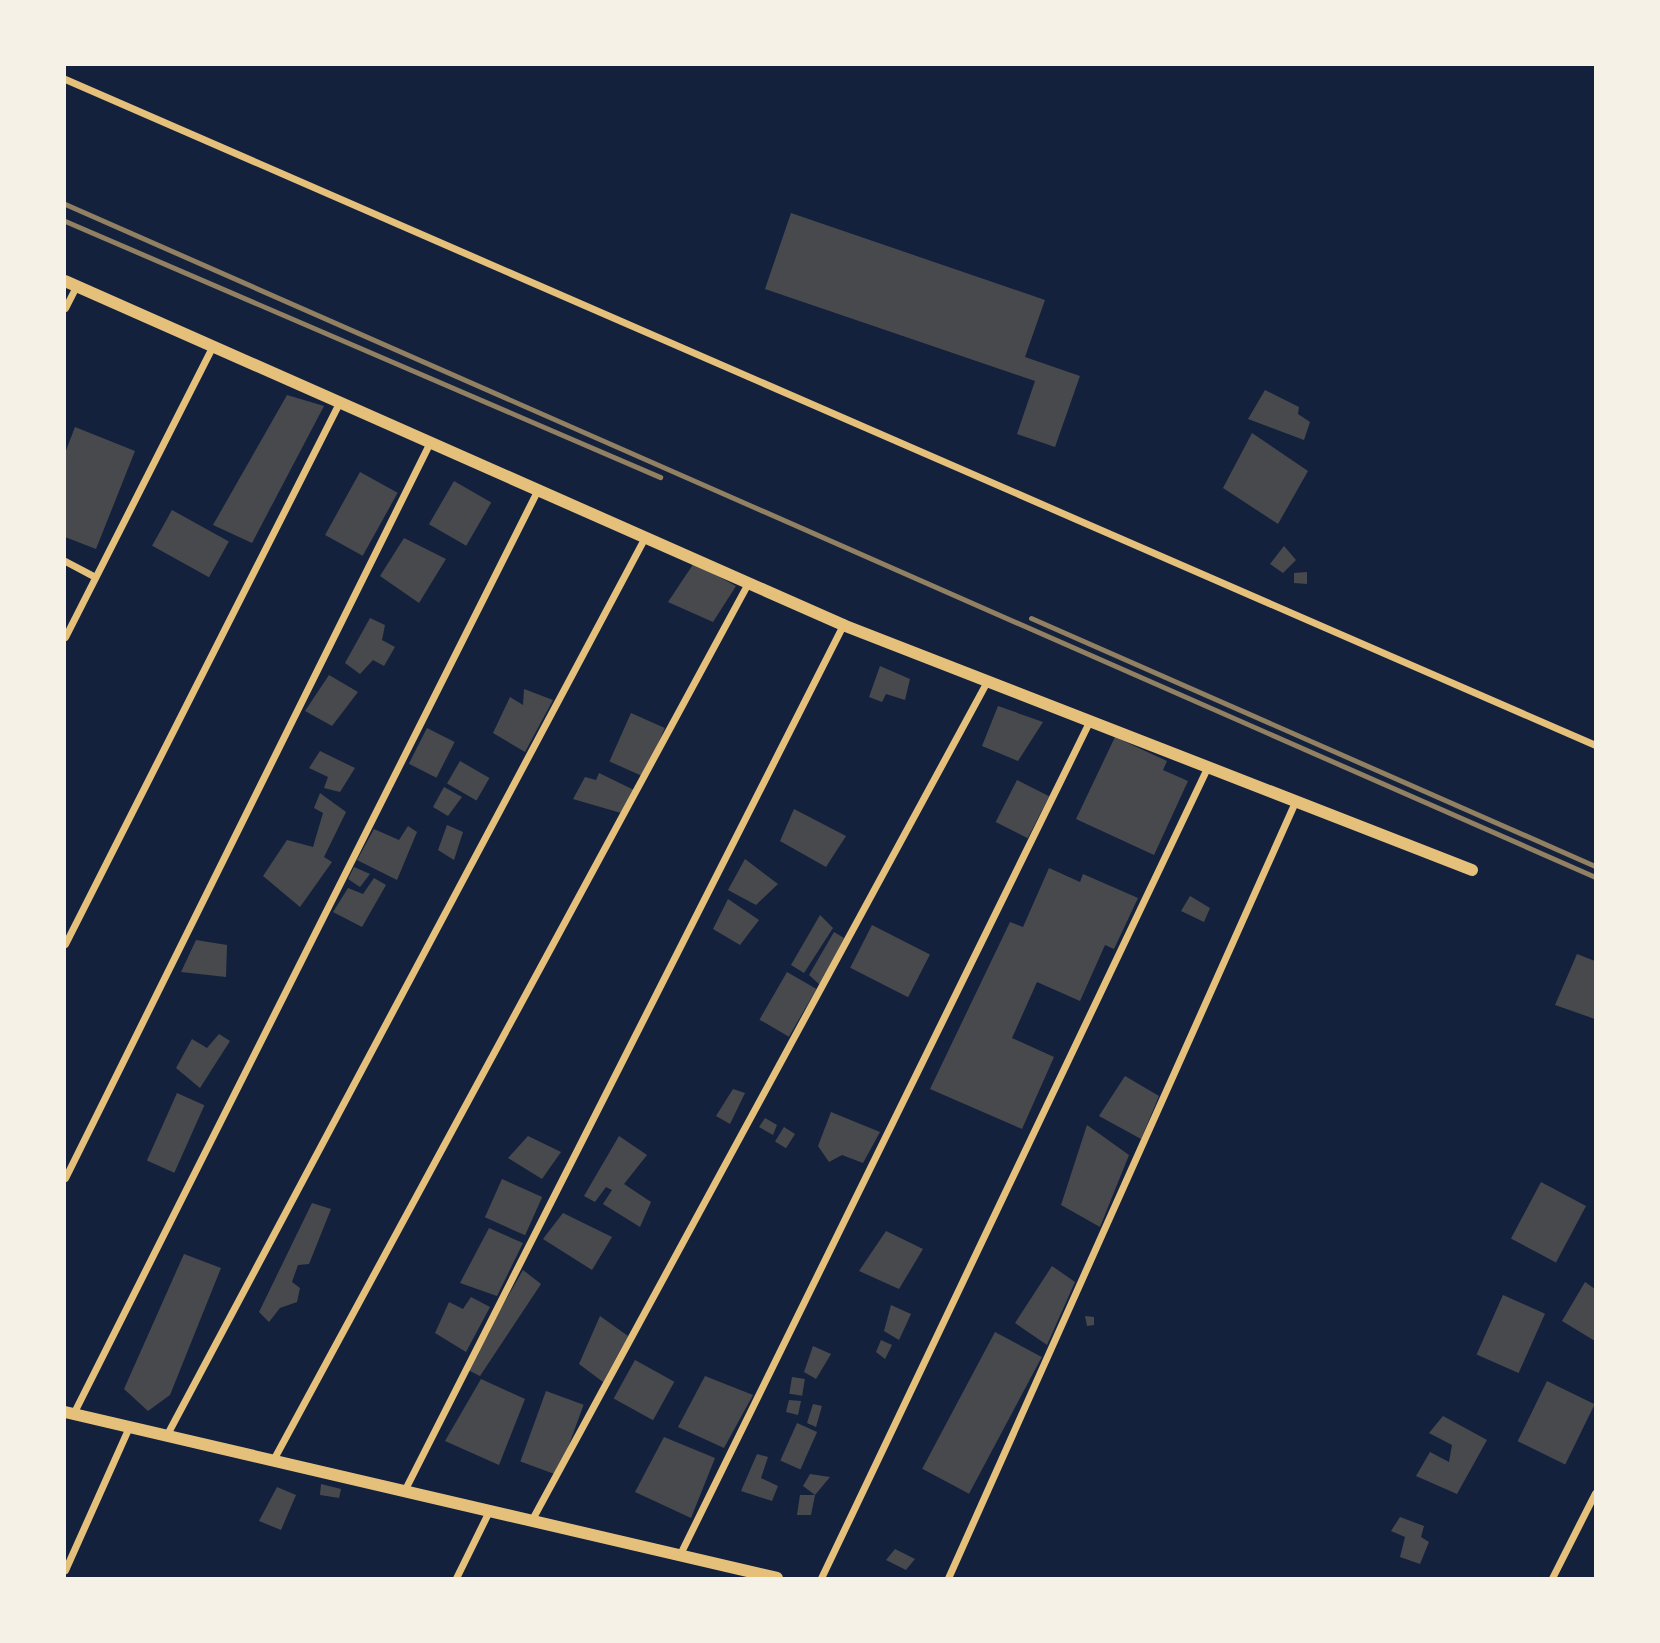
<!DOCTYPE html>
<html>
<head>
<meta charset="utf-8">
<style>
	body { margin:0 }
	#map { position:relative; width:1660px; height:1643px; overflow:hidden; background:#14213d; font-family:Manrope,sans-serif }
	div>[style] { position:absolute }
	.building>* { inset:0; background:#48494c; transform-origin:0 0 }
	.minor>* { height:7px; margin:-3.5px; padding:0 3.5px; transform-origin:3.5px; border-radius:3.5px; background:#e5c07b }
	.tertiary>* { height:12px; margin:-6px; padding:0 6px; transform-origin:6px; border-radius:6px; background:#e5c07b }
	.rail>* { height:5px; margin:-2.5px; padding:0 2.5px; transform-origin:2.5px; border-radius:2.5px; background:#918062 }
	span { translate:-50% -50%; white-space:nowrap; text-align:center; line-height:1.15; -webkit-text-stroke:7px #f6f1e7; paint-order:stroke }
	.frame { position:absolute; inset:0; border:66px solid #f6f1e7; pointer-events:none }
</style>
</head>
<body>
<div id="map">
	<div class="building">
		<i style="clip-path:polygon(791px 213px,1045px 300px,1025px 357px,1080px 376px,1055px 447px,1017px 434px,1035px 381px,765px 289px)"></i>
		<i style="clip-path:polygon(1265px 390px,1299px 407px,1298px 414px,1310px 422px,1304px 440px,1248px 419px)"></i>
		<i style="clip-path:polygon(287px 395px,324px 406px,252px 543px,213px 525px)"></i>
		<i style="clip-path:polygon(75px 427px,135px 451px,96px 549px,65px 537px,65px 453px)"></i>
		<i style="clip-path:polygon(1252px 433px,1308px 471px,1278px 524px,1223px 488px)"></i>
		<i style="left:360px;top:472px;width:43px;height:72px;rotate:29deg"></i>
		<i style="left:454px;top:481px;width:43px;height:50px;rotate:30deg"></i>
		<i style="left:172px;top:510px;width:65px;height:41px;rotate:29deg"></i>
		<i style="clip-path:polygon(404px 538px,446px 559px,419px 603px,380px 576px)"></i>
		<i style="clip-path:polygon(1284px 546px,1296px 560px,1283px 573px,1270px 564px)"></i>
		<i style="clip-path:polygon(694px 563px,736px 586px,713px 622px,668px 602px)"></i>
		<i style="clip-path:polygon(1307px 572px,1307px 584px,1294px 583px,1294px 573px)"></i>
		<i style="clip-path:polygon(370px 618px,385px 625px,382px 640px,395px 647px,384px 666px,373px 660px,360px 674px,345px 663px)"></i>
		<i style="clip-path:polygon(880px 666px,910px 679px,905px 700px,886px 694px,882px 702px,869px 697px)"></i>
		<i style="clip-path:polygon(329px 675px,358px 692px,332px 726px,305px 711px)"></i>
		<i style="clip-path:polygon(524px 689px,553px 700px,525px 752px,493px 733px,510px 697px,523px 705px)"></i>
		<i style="clip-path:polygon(998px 706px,1043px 722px,1018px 761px,982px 746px)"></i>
		<i style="left:631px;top:713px;width:37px;height:53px;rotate:24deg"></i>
		<i style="left:427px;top:728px;width:31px;height:40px;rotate:27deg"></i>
		<i style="clip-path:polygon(1115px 737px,1167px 761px,1163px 770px,1188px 781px,1154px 855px,1076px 819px)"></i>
		<i style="clip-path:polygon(320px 751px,355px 768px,340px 792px,324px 788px,328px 777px,309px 768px)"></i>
		<i style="left:460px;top:761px;width:34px;height:26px;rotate:30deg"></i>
		<i style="clip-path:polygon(599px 773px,634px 790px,621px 813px,573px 799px,585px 777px,596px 780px)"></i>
		<i style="left:1017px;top:780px;width:36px;height:47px;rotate:27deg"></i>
		<i style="clip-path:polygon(444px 787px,462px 797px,448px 816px,433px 807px)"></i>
		<i style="clip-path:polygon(320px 793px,346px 812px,324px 857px,332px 862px,300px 907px,263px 876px,287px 840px,313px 847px,323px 813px,314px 808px)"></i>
		<i style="clip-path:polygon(794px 809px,846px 836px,826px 867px,780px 841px)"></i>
		<i style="clip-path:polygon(447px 825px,463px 832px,454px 860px,438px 850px)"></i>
		<i style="clip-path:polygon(408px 826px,417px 832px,397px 880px,357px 860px,374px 829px,399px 840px)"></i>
		<i style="clip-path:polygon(745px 859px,778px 884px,756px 905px,728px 890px)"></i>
		<i style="clip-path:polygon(354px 867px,370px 874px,360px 887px,348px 879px)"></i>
		<i style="clip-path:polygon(1049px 868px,1080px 882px,1083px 874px,1138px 898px,1114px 949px,1105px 945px,1080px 1001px,1037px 982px,1012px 1038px,1054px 1057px,1022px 1129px,930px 1089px,1010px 922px,1023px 927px)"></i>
		<i style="clip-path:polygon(374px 878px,386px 885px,362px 927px,333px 912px,348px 888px,363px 894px)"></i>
		<i style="clip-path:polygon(1190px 896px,1210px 908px,1204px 922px,1181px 911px)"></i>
		<i style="clip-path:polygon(728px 899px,759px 920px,740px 945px,713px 929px)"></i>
		<i style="clip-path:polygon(820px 915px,833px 928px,804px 973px,791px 965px)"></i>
		<i style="left:872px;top:925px;width:65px;height:48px;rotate:27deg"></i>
		<i style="clip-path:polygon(834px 932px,844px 938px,820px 985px,809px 975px)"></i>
		<i style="clip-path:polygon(196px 940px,227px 945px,226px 977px,181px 972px)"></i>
		<i style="clip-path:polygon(1577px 954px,1595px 961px,1595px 1019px,1555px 1005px)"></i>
		<i style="left:787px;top:972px;width:34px;height:55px;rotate:30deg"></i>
		<i style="clip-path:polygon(219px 1034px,230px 1041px,200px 1088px,176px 1068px,192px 1039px,207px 1048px)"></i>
		<i style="clip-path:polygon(1125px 1076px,1159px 1096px,1141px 1139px,1099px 1116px)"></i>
		<i style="clip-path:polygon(733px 1089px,745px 1093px,730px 1124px,716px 1116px)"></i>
		<i style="left:177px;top:1093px;width:30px;height:74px;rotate:24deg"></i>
		<i style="clip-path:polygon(831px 1112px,880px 1132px,863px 1163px,842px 1155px,829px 1162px,818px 1146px)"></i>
		<i style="clip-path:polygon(765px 1118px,777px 1125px,773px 1135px,759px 1127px)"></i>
		<i style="clip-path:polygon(1087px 1125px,1129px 1155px,1100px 1227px,1061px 1205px)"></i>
		<i style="left:784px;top:1127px;width:13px;height:17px;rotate:32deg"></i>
		<i style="clip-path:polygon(528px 1136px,561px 1152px,542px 1179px,508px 1158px)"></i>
		<i style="clip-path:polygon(619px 1136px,647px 1155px,624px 1184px,651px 1202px,640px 1227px,603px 1204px,612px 1190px,606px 1187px,595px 1202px,584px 1196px)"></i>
		<i style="left:502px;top:1179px;width:44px;height:42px;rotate:24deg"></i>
		<i style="left:1541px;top:1182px;width:51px;height:64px;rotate:28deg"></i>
		<i style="clip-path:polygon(312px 1203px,331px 1209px,309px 1264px,298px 1265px,292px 1282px,300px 1288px,297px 1302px,280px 1308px,269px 1322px,259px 1312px)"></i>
		<i style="clip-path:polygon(563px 1213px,612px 1237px,592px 1270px,543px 1239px)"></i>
		<i style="clip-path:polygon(489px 1228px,523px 1243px,497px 1296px,460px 1283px)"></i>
		<i style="clip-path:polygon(886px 1231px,923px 1249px,899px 1289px,859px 1271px)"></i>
		<i style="clip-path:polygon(184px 1254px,221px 1268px,170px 1395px,148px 1411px,124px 1389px)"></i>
		<i style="clip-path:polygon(1052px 1266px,1075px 1282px,1047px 1345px,1015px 1323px)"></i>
		<i style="clip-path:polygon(523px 1270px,541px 1284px,480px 1376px,466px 1369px)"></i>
		<i style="clip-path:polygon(1585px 1282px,1595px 1289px,1595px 1341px,1562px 1321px)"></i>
		<i style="left:1503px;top:1295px;width:46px;height:65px;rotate:24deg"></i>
		<i style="clip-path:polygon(471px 1297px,490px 1307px,466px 1352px,435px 1333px,449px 1302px,463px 1309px)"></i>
		<i style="clip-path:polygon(891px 1305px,911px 1314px,899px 1340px,884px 1331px)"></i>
		<i style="clip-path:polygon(600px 1316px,628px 1336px,603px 1382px,579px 1364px)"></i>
		<i style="clip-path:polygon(1085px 1316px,1094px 1317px,1094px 1325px,1087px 1326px)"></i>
		<i style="left:995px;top:1332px;width:53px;height:155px;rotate:28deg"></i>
		<i style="clip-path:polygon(881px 1340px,892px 1345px,885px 1359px,876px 1352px)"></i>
		<i style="clip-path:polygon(813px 1346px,831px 1354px,816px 1379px,804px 1372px)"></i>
		<i style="left:635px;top:1360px;width:45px;height:44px;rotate:29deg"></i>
		<i style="clip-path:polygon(705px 1376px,753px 1395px,724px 1448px,678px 1427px)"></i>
		<i style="left:792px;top:1377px;width:13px;height:17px;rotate:9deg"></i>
		<i style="clip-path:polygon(481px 1379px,525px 1399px,499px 1465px,445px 1441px)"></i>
		<i style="left:1547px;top:1381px;width:53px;height:67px;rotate:26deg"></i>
		<i style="left:546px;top:1391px;width:40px;height:75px;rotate:20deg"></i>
		<i style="clip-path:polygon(789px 1400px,801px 1401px,798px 1415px,786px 1412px)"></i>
		<i style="clip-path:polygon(813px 1404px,822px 1406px,816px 1427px,807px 1423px)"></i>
		<i style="clip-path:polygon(1443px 1416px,1487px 1440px,1457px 1494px,1416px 1476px,1430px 1452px,1449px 1462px,1452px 1445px,1429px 1433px)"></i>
		<i style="left:797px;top:1423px;width:22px;height:41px;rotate:24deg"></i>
		<i style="clip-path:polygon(664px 1437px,715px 1458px,691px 1518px,635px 1492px)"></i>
		<i style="clip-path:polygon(757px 1454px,768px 1457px,761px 1478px,778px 1486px,772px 1501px,741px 1491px)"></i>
		<i style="clip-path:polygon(810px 1474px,830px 1477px,815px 1495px,803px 1486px)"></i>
		<i style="clip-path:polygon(321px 1484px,341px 1489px,339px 1498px,320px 1495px)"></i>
		<i style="clip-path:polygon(277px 1487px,296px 1495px,281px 1530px,259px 1521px)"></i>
		<i style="clip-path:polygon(800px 1495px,815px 1495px,811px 1515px,797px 1515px)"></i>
		<i style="clip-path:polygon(1400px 1517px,1424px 1526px,1421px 1537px,1429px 1542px,1420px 1564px,1400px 1557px,1405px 1537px,1391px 1531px)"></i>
		<i style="clip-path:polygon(895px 1549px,915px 1559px,906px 1570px,886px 1560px)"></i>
	</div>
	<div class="minor">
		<i style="left:65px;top:79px;width:1669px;rotate:23.52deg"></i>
		<i style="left:65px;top:308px;width:25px;rotate:-63deg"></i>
		<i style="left:65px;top:561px;width:34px;rotate:28deg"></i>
		<i style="left:65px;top:637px;width:327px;rotate:-63.1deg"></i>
		<i style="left:65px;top:944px;width:609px;rotate:-63.14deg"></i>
		<i style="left:65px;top:1178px;width:822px;rotate:-63.62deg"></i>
		<i style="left:73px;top:1414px;width:1035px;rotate:-63.31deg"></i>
		<i style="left:166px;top:1436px;width:1019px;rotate:-61.95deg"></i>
		<i style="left:273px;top:1460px;width:997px;rotate:-61.56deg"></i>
		<i style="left:404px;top:1491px;width:971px;rotate:-63.12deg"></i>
		<i style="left:531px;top:1521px;width:954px;rotate:-61.5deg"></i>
		<i style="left:679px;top:1556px;width:929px;rotate:-63.82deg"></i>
		<i style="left:65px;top:1570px;width:157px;rotate:-65.9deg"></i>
		<i style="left:456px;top:1578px;width:75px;rotate:-63.8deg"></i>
		<i style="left:821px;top:1578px;width:897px;rotate:-64.52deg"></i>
		<i style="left:948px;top:1578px;width:850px;rotate:-65.91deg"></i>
		<i style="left:1552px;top:1578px;width:95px;rotate:-63.2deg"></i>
	</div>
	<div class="tertiary">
		<i style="left:65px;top:281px;width:851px;rotate:23.85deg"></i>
		<i style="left:843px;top:625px;width:675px;rotate:21.28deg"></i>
		<i style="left:65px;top:1412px;width:731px;rotate:13.12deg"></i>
	</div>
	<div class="rail">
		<i style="left:65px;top:204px;width:1671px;rotate:23.74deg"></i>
		<i style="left:65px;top:221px;width:648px;rotate:23.28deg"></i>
		<i style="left:1031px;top:618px;width:616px;rotate:23.74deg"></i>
	</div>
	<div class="frame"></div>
</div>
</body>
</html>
